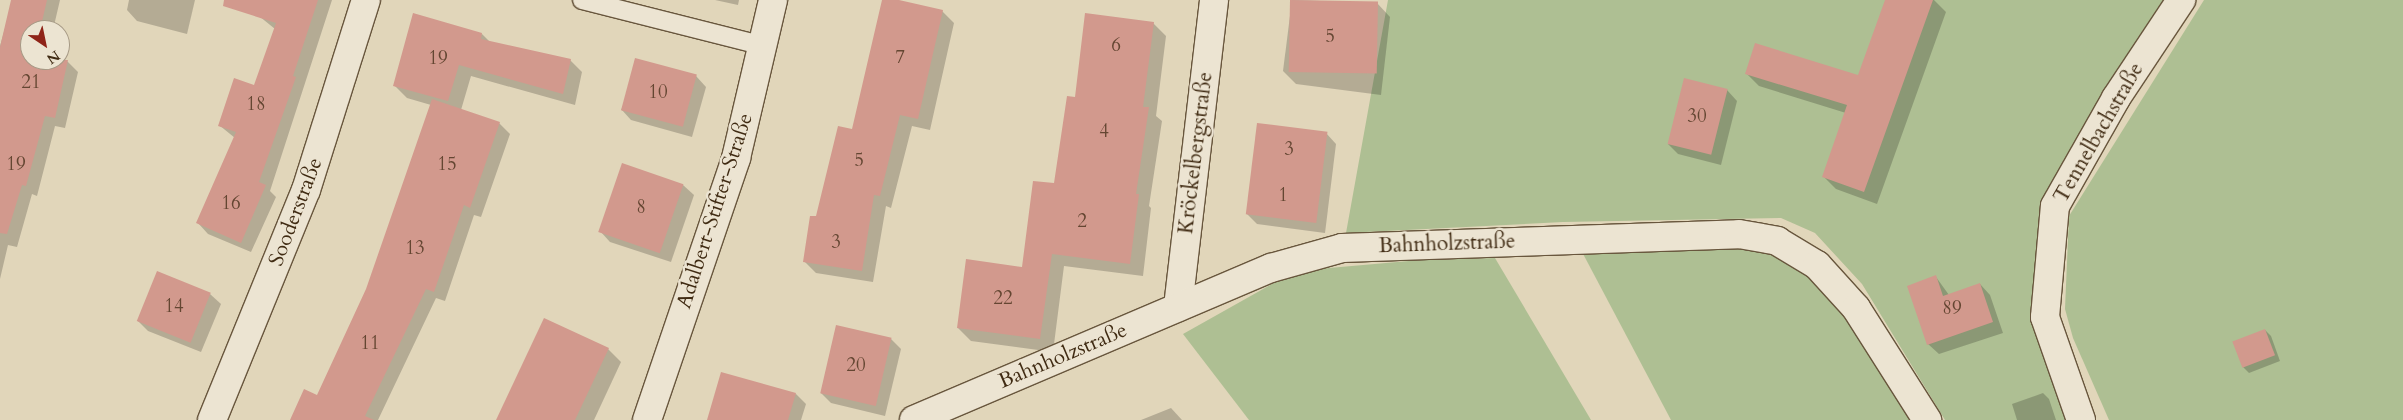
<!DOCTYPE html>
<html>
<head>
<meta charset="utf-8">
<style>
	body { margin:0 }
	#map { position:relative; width:2403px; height:420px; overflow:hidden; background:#e1d6ba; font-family:Cardo,serif }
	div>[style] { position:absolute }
	.green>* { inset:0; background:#aebf93 }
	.shadow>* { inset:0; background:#0003 }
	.building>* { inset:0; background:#d2998d; transform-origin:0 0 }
	.roads { filter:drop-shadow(1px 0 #68563d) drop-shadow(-1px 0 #68563d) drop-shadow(0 1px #68563d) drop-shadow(0 -1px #68563d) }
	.service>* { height:18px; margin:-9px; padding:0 9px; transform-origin:9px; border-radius:9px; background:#ece4d2 }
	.minor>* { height:28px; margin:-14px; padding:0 14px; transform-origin:14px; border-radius:14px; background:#ece4d2 }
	span { translate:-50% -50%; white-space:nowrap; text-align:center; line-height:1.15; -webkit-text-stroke:5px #ece4d2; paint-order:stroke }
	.number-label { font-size:19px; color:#644632 }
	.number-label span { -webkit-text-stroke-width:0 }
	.street-label { font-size:21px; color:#402b13 }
	.north { position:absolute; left:20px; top:20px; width:50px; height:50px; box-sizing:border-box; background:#ece4d2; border:1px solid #a79a86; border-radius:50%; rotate:146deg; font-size:14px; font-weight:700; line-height:20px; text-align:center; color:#402b13 }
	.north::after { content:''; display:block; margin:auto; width:18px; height:22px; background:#8f2418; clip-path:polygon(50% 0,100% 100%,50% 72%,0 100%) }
</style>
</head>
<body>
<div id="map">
	<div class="green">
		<i style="clip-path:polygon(1388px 0,2175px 0,2045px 209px,2035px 317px,2080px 420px,1945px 420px,1862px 284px,1815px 233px,1781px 218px,1563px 222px,1346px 233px)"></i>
		<i style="clip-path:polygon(2204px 0,2403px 0,2403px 420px,2109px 420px,2073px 338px,2065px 309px,2069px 216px)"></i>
		<i style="clip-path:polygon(1773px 247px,1812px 271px,1849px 309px,1918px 420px,1671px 420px,1581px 250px)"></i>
		<i style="clip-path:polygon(1495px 258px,1591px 420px,1249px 420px,1183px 334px,1295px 271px,1420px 260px)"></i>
	</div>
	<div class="shadow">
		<i style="clip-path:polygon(13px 0,60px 0,53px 30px,30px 30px,30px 60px,67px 61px,78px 72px,65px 128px,55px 126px,37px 196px,32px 194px,17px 247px,8px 245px,0 279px,0 46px)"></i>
		<i style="clip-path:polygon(129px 0,195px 0,187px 34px,137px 21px,127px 10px)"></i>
		<i style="clip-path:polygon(264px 0,332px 0,270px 191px,276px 197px,251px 252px,208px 234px,198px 223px,235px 138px,219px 125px,255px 86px,275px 29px,259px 16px)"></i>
		<i style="clip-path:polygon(715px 0,739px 0,738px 5px)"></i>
		<i style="clip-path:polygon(883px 0,942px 11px,954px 23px,930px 130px,912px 126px,891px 208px,886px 206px,873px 282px,816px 273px,804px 261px,817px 218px,853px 131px)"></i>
		<i style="clip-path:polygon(1292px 0,1377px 3px,1390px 17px,1381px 95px,1296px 84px,1283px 71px)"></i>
		<i style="clip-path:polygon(1886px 0,1934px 0,1946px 12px,1877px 204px,1836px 189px,1823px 176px,1846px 113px,1759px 86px,1746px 73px,1859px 77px)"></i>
		<i style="clip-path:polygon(1153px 23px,1166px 36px,1156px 116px,1162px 121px,1149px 206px,1151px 208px,1143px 276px,1064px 266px,1053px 352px,971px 341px,958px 328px,1023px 268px,1055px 185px,1076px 98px)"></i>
		<i style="clip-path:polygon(482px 34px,490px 42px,570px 60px,582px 72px,575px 105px,471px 76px,461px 110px,499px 123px,510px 134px,481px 217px,474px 215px,445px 301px,436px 298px,378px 420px,292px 420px,318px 396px,367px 290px,431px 105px,407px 98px,395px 86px)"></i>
		<i style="clip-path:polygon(696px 76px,706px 87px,692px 137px,631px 120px,621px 109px)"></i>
		<i style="clip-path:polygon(1727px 90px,1737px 101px,1721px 165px,1678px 154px,1668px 144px)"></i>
		<i style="clip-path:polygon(1326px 133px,1336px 144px,1325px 233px,1257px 224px,1247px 214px)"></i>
		<i style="clip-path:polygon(683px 185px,694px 195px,671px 262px,610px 242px,600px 231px)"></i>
		<i style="clip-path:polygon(1936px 277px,1949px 295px,1980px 284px,1990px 295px,2003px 333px,1939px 354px,1928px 344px)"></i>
		<i style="clip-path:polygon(210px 294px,221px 304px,201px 352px,148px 331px,138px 321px)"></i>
		<i style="clip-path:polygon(837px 326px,891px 339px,901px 349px,885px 416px,831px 403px,821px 393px)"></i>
		<i style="clip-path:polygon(2265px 330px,2271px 336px,2280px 361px,2249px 373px,2243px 367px)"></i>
		<i style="clip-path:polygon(608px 349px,621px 362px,594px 420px,499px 420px)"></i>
		<i style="clip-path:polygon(2043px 393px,2049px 399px,2056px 420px,2017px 420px,2012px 404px)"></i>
		<i style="clip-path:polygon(796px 394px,806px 404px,801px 420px,709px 420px)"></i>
		<i style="clip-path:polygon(1171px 408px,1182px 420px,1141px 420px)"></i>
	</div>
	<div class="building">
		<i style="clip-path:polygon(11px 0,47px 0,40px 30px,30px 30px,30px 60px,68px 60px,55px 118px,45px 116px,26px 186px,22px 185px,7px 234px,0 233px,0 47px)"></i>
		<i style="clip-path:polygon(224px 0,318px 0,293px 76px,296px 77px,259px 182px,266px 185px,241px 243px,196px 223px,236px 132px,218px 126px,234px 78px,254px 85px,276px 23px,223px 6px)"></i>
		<i style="clip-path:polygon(882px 0,899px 0,943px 10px,918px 119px,900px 115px,880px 196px,874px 195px,862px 271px,803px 262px,810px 216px,816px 216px,838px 126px,852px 129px)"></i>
		<i style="left:1290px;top:0;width:88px;height:72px;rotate:1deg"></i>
		<i style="clip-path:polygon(1885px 0,1933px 0,1864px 192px,1822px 177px,1847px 105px,1745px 74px,1755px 43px,1858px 75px)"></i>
		<i style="clip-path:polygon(413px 13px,482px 33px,481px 39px,571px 59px,563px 94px,459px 65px,448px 101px,393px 86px)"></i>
		<i style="clip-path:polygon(1085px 13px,1154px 22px,1143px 107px,1149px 107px,1136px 194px,1139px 194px,1130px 264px,1052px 254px,1040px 339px,957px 328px,966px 259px,1022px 267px,1033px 181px,1054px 183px,1067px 96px,1075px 97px)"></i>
		<i style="left:635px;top:58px;width:64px;height:54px;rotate:15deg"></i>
		<i style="left:1684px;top:78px;width:45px;height:68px;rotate:14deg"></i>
		<i style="clip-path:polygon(432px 99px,500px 122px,470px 208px,464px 205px,434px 292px,426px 289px,365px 416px,374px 420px,290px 420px,304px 389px,317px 395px,366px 289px)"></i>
		<i style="left:1257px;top:123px;width:71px;height:92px;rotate:7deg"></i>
		<i style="left:622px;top:163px;width:65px;height:73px;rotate:19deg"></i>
		<i style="left:157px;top:271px;width:58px;height:54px;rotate:22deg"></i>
		<i style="clip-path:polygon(1936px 275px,1943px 296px,1980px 283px,1993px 322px,1927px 345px,1907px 286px)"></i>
		<i style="clip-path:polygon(544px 318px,609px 348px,575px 420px,496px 420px)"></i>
		<i style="left:836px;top:325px;width:57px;height:70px;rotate:13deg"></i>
		<i style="left:2265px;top:329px;width:28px;height:35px;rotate:69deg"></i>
		<i style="clip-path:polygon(721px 372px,796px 393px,788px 420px,707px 420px)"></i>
	</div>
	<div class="roads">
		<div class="service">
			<i style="left:582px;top:0;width:188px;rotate:14.2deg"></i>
		</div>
		<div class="minor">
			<i style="left:1178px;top:307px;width:309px;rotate:-83.3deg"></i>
			<i style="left:212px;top:420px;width:248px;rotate:-67.8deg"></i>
			<i style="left:306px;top:190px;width:199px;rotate:-72.5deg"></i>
			<i style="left:647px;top:420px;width:277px;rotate:-71.2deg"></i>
			<i style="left:736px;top:158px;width:162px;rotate:-76.8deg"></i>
			<i style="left:914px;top:420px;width:388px;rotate:-23.1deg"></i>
			<i style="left:1271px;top:268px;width:74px;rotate:-15.7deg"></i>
			<i style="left:1342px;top:248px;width:397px;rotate:-2deg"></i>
			<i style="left:1739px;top:234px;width:39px;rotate:10deg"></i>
			<i style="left:1777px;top:241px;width:47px;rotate:31deg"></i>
			<i style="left:1817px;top:265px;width:58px;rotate:47.8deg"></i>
			<i style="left:1856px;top:308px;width:133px;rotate:57.6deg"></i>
			<i style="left:2081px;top:420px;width:109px;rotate:-109.3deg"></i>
			<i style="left:2045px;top:317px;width:111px;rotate:-84.9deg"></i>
			<i style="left:2055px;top:206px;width:124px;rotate:-60.5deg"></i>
			<i style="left:2116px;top:98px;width:118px;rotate:-56.4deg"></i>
		</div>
	</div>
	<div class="number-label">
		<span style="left:1330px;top:37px">5</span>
		<span style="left:1116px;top:46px">6</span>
		<span style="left:900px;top:58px">7</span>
		<span style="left:438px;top:59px">19</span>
		<span style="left:31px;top:83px">21</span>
		<span style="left:658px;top:93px">10</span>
		<span style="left:256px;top:105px">18</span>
		<span style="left:1697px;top:117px">30</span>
		<span style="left:1104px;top:132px">4</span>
		<span style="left:1289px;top:150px">3</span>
		<span style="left:859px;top:161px">5</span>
		<span style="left:16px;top:165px">19</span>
		<span style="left:447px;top:165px">15</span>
		<span style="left:1283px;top:196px">1</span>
		<span style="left:231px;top:204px">16</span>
		<span style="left:641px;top:208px">8</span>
		<span style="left:1082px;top:222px">2</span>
		<span style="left:836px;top:243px">3</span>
		<span style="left:415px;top:249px">13</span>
		<span style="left:1003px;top:299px">22</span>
		<span style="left:174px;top:307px">14</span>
		<span style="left:1952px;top:309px">89</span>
		<span style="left:370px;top:344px">11</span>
		<span style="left:856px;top:366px">20</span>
	</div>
	<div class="street-label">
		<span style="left:2099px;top:133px;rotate:-60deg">Tennelbachstraße</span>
		<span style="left:1196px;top:153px;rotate:-83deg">Kröckelbergstraße</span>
		<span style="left:715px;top:211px;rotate:-72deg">Adalbert-Stifter-Straße</span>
		<span style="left:296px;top:212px;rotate:-69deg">Sooderstraße</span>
		<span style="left:1447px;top:244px;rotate:-2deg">Bahnholzstraße</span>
		<span style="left:1063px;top:356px;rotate:-23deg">Bahnholzstraße</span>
	</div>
	<div class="north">N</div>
</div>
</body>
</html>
